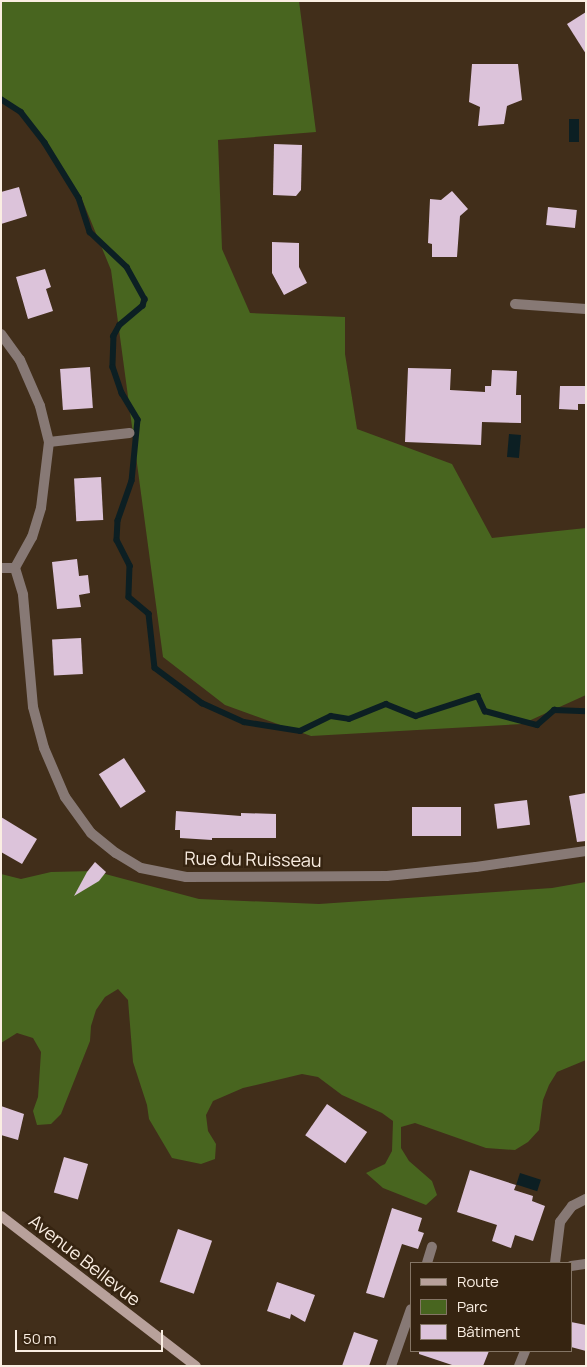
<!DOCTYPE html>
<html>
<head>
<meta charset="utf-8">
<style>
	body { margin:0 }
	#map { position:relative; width:587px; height:1367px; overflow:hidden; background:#412e1a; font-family:Manrope,sans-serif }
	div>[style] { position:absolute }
	.green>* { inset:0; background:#48651f }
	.water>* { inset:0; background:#0c1f23; transform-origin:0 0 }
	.stream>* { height:5.5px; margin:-2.75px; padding:0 2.75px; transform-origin:2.75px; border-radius:2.75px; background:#0c1f23 }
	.building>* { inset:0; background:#dcc3da; transform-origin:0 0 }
	.service>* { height:10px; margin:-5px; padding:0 5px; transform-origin:5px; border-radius:5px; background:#877975 }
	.minor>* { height:10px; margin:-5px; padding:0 5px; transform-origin:5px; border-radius:5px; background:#877975 }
	.secondary>* { height:10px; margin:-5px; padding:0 5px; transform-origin:5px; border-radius:5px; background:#b8a19b }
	span { translate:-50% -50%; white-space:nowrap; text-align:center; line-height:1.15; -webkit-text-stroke:5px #362411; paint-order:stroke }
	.street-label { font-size:18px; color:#faeee2 }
	.frame { position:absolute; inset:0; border:2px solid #faeee2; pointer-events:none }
	.legend { position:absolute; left:410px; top:1262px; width:162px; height:90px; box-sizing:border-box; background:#362411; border:1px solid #847565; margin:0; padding:6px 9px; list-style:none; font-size:15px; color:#faeee2 }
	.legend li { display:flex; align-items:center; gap:10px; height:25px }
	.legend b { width:25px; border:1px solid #847565 }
	.scale { position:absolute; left:15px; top:1330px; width:148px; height:22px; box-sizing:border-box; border:2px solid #faeee2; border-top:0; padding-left:6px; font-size:15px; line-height:18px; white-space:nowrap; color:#faeee2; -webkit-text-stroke:4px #362411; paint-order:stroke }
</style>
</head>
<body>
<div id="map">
	<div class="green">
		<i style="clip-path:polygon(1px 1px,299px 1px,316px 132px,218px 140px,222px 249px,250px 313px,345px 317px,345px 354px,357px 429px,452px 464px,492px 538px,586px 528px,586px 695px,522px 724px,311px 736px,225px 705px,163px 657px,111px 270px,81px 197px,56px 159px,25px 114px,1px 96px)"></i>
		<i style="clip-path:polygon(94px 871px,199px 899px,319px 904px,552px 888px,586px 882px,586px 1060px,557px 1072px,549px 1085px,543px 1100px,539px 1130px,528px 1142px,515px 1150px,486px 1148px,415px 1123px,401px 1127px,401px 1148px,409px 1161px,432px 1181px,437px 1195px,426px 1205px,383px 1188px,366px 1173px,385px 1164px,392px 1151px,393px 1121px,382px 1113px,342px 1095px,318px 1077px,302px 1074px,243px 1088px,213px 1101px,206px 1115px,208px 1131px,216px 1144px,215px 1159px,201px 1164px,172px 1158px,149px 1119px,147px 1105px,133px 1062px,128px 1000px,118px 989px,105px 997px,96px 1010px,91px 1026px,90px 1041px,61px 1114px,51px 1124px,37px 1125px,33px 1111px,38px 1097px,41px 1052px,33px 1038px,17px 1033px,1px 1043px,1px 874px,21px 879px,51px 872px)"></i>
	</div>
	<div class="water">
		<i style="left:569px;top:119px;width:10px;height:23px"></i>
		<i style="left:509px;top:434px;width:12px;height:23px;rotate:5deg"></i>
		<i style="left:520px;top:1173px;width:22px;height:12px;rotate:18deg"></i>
	</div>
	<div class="stream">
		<i style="left:1px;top:99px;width:24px;rotate:33deg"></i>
		<i style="left:21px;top:112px;width:39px;rotate:52deg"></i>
		<i style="left:45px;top:143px;width:65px;rotate:58.3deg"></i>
		<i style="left:79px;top:198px;width:36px;rotate:72deg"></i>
		<i style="left:90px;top:232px;width:51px;rotate:43.4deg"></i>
		<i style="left:127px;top:267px;width:37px;rotate:61deg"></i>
		<i style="left:145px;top:299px;width:7px;rotate:106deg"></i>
		<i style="left:143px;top:306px;width:30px;rotate:140deg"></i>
		<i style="left:120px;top:325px;width:13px;rotate:119deg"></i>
		<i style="left:114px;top:336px;width:31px;rotate:92deg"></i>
		<i style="left:113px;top:367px;width:28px;rotate:71deg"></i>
		<i style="left:122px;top:393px;width:31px;rotate:59deg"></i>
		<i style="left:138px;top:420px;width:61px;rotate:95.6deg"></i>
		<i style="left:132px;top:481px;width:42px;rotate:109.3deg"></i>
		<i style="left:118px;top:521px;width:19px;rotate:93deg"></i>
		<i style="left:117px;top:540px;width:29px;rotate:63deg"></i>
		<i style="left:130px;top:566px;width:31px;rotate:92deg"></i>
		<i style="left:129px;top:597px;width:26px;rotate:40deg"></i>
		<i style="left:149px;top:614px;width:54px;rotate:83.7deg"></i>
		<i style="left:155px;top:668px;width:59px;rotate:36.7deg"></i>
		<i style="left:202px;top:703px;width:46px;rotate:24.3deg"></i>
		<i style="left:244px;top:722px;width:57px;rotate:9.1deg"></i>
		<i style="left:300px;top:731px;width:34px;rotate:-26deg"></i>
		<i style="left:331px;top:716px;width:18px;rotate:9deg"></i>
		<i style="left:349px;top:719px;width:40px;rotate:-22deg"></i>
		<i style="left:386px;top:704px;width:32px;rotate:22deg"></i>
		<i style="left:416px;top:716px;width:65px;rotate:-17.9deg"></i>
		<i style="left:478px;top:696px;width:17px;rotate:65deg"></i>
		<i style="left:485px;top:711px;width:54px;rotate:15.1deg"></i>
		<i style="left:537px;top:725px;width:23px;rotate:-41deg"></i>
		<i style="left:554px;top:710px;width:32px;rotate:2deg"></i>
	</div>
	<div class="building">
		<i style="clip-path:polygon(586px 12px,586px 54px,567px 24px)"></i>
		<i style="clip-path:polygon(472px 64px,518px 64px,522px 100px,507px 106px,504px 124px,478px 126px,480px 107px,469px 102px)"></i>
		<i style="clip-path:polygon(274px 144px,302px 145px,301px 190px,296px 196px,273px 195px)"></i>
		<i style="clip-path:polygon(19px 187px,27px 216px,1px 224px,1px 192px)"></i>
		<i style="clip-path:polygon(452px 191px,468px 209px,460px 216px,457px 257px,432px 257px,432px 244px,428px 243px,430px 199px,441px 200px)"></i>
		<i style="left:548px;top:207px;width:29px;height:18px;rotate:6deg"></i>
		<i style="clip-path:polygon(272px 242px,299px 243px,299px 267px,307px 283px,284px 295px,272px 273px)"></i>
		<i style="clip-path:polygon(45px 269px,51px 287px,46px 289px,53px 311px,28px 319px,16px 277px)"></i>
		<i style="left:90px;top:367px;width:41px;height:30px;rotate:86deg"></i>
		<i style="clip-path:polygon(408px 368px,451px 369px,450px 390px,485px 392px,485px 386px,491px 386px,492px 370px,517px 371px,516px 395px,521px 395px,521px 423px,482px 422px,481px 445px,405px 442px)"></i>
		<i style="clip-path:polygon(560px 386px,586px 386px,586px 404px,578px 404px,578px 410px,559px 409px)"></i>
		<i style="left:101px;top:477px;width:43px;height:27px;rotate:87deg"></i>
		<i style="clip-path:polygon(77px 559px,79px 576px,88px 575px,90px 593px,79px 595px,81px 607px,57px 609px,52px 562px)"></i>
		<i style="left:81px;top:638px;width:36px;height:29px;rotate:87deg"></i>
		<i style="left:124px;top:758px;width:40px;height:30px;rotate:57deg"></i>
		<i style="clip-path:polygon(586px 793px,586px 841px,577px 842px,569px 796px)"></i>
		<i style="left:527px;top:800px;width:25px;height:33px;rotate:83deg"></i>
		<i style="left:412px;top:807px;width:49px;height:29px"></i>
		<i style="clip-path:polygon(176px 811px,241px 816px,241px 813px,276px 814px,276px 838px,212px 838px,212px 840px,180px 838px,180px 830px,175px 830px)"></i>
		<i style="clip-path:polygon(1px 817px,37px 839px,22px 864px,1px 852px)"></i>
		<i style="clip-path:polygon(95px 862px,106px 872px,99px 881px,74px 896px,87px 872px)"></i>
		<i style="left:327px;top:1104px;width:49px;height:38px;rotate:35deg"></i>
		<i style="clip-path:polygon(1px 1106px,24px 1114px,18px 1140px,1px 1135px)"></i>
		<i style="left:64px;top:1157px;width:25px;height:37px;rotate:16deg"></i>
		<i style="clip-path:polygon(470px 1170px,516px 1185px,514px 1190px,533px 1196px,532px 1201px,545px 1206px,533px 1241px,515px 1235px,511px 1248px,492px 1241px,497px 1225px,457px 1212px)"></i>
		<i style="clip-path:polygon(392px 1208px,422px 1218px,418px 1231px,424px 1233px,418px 1249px,402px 1244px,384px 1298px,366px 1293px)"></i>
		<i style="left:178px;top:1229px;width:36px;height:56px;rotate:19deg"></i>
		<i style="clip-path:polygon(277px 1282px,315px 1295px,305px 1322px,291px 1314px,290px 1319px,267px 1311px)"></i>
		<i style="clip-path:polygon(571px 1322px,586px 1325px,586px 1351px,571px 1347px)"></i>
		<i style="clip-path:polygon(354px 1332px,378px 1340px,369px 1366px,342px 1366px)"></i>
		<i style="clip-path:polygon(419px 1351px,489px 1351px,483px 1366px,455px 1366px,419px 1354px)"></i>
	</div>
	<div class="service">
		<i style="left:515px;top:304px;width:71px;rotate:4deg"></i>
	</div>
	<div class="minor">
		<i style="left:1px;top:334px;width:32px;rotate:54deg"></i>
		<i style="left:20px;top:360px;width:50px;rotate:66.5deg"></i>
		<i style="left:40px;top:406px;width:37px;rotate:76deg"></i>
		<i style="left:49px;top:442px;width:66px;rotate:96.9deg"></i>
		<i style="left:41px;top:508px;width:30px;rotate:107deg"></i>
		<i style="left:32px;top:537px;width:35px;rotate:119deg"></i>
		<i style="left:15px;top:568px;width:14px;rotate:180deg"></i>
		<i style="left:49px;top:442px;width:81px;rotate:-6.4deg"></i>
		<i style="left:15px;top:568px;width:28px;rotate:73deg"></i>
		<i style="left:23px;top:595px;width:112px;rotate:84.9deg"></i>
		<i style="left:33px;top:707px;width:42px;rotate:75deg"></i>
		<i style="left:44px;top:748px;width:53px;rotate:66.8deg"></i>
		<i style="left:65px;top:797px;width:44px;rotate:54.2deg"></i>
		<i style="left:91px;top:833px;width:32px;rotate:39deg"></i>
		<i style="left:116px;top:853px;width:29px;rotate:31deg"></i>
		<i style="left:141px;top:868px;width:46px;rotate:11.3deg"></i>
		<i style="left:186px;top:877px;width:201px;rotate:-0.3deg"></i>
		<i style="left:387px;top:876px;width:89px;rotate:-5.8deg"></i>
		<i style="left:476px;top:867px;width:111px;rotate:-8.3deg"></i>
		<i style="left:427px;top:1263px;width:17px;rotate:-73deg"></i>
		<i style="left:555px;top:1263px;width:41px;rotate:-83deg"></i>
		<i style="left:560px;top:1222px;width:20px;rotate:-53deg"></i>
		<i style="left:572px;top:1206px;width:16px;rotate:-27deg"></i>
		<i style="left:571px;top:1266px;width:15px;rotate:-8deg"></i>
		<i style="left:391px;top:1366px;width:60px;rotate:-70.7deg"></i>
		<i style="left:519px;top:1366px;width:16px;rotate:-68deg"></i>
	</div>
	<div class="secondary">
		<i style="left:1px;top:1216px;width:246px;rotate:37.6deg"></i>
	</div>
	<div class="street-label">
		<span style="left:253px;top:859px;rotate:1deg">Rue du Ruisseau</span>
		<span style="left:85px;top:1260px;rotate:38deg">Avenue Bellevue</span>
	</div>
	<div class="frame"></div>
	<ul class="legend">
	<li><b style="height:6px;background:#b8a19b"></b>Route</li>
	<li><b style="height:14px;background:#48651f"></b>Parc</li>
	<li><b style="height:14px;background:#dcc3da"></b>Bâtiment</li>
	</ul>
	<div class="scale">50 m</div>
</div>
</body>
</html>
